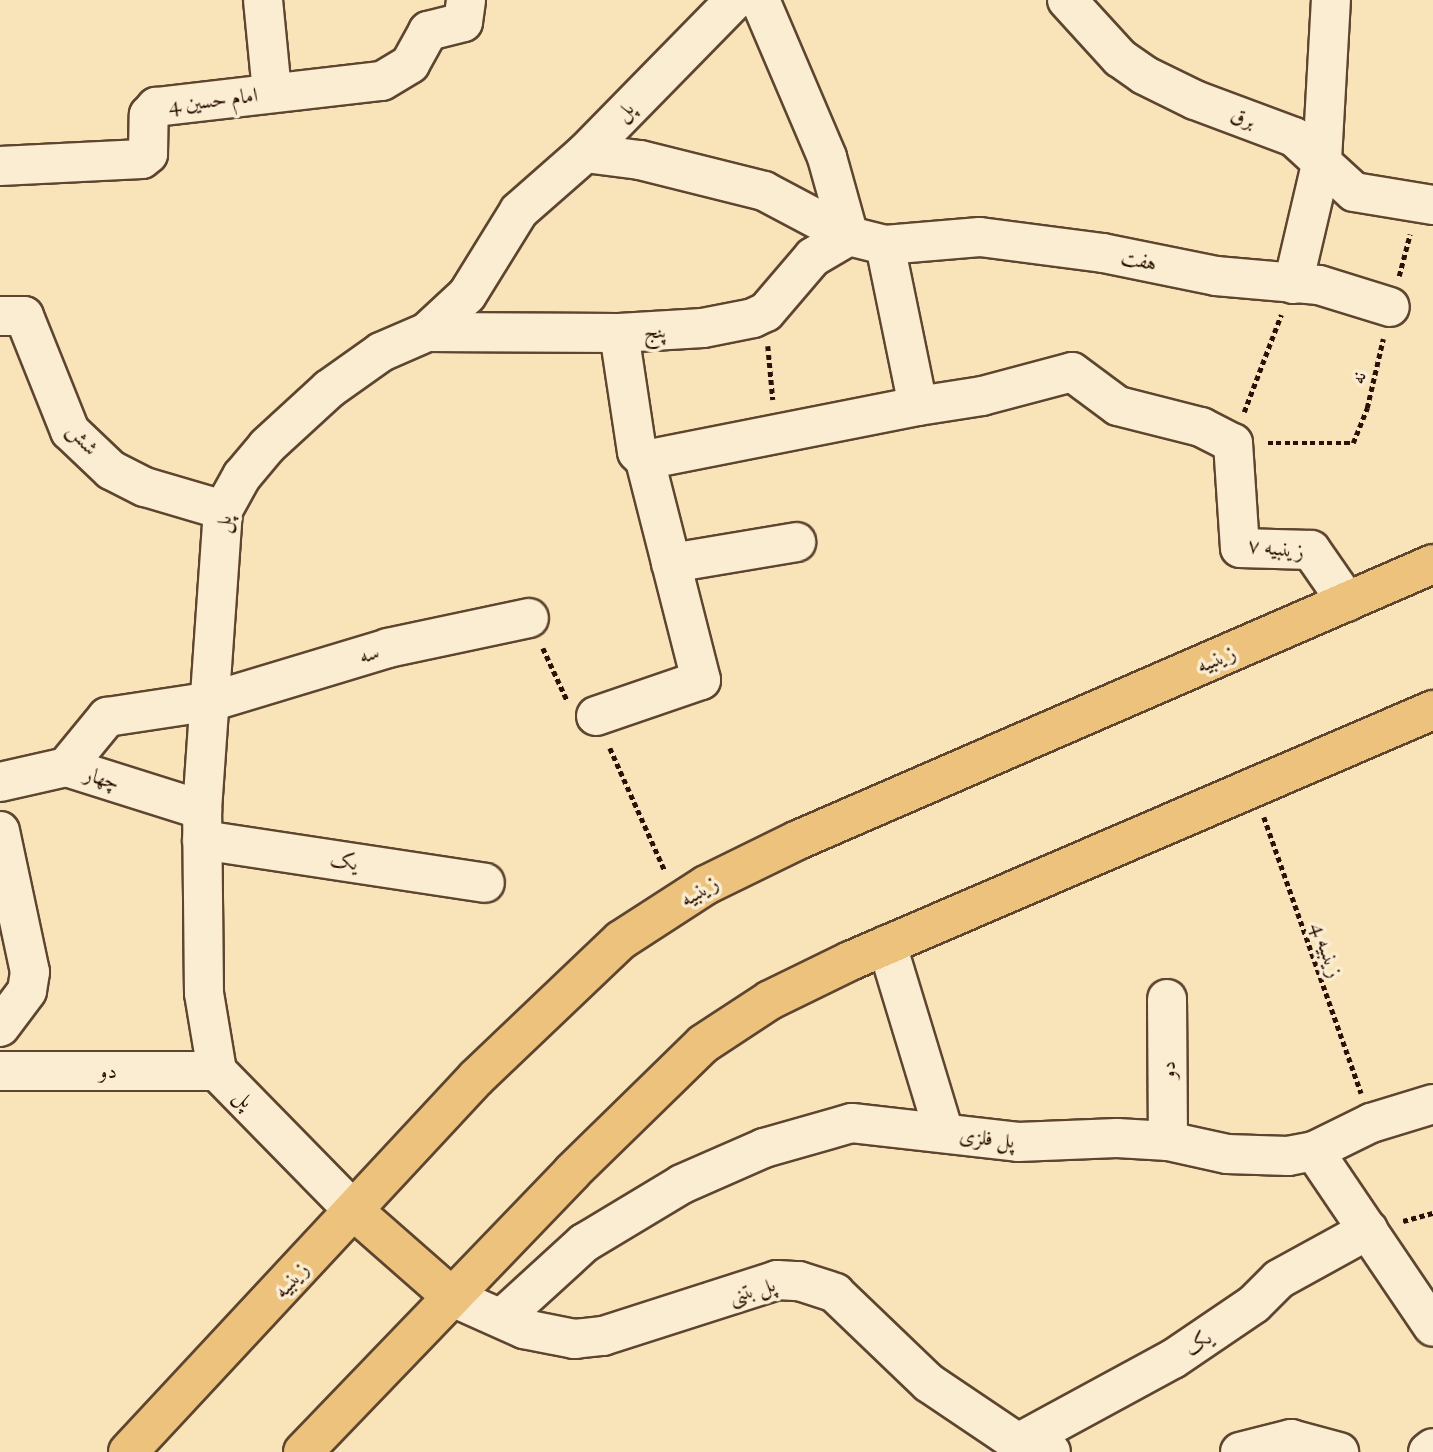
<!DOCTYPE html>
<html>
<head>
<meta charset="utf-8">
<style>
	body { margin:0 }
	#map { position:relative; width:1433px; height:1452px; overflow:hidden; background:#f9e4b9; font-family:"IM FELL French Canon",Amiri,serif }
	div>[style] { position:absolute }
	.path>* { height:4.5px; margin-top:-2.25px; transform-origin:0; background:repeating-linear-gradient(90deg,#2a1002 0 5px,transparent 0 8.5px) }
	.roads { filter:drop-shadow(2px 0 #5e4530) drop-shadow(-2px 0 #5e4530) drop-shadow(0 2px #5e4530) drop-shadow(0 -2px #5e4530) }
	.minor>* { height:38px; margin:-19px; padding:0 19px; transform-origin:19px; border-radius:19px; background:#fbedd2 }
	.major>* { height:38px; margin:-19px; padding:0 19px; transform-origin:19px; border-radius:19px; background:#ecc27c }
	span { translate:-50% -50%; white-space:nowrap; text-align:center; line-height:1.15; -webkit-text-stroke:7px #fbedd2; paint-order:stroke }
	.street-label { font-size:21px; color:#2a1002 }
</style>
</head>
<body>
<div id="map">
	<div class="path">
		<i style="left:1399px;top:276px;width:43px;rotate:-75.3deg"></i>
		<i style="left:768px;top:346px;width:54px;rotate:84.7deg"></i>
		<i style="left:1244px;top:412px;width:104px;rotate:-69.1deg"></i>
		<i style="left:1268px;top:443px;width:85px"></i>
		<i style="left:1353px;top:443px;width:38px;rotate:-68deg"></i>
		<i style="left:1367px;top:408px;width:71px;rotate:-76.9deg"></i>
		<i style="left:543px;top:648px;width:57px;rotate:65.2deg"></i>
		<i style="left:610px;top:748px;width:135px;rotate:65.9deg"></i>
		<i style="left:1264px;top:817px;width:293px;rotate:70.6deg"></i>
		<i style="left:1403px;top:1221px;width:31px;rotate:-15deg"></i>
	</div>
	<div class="roads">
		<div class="minor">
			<i style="left:263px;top:0;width:92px;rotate:84.4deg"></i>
			<i style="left:1067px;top:0;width:79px;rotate:47.6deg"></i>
			<i style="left:1120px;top:58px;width:29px;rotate:35deg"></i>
			<i style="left:1144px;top:75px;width:57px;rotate:26.1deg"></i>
			<i style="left:1195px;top:100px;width:106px;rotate:20.5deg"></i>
			<i style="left:1294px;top:137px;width:81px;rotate:42.5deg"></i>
			<i style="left:1354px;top:192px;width:80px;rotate:9.3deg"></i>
			<i style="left:585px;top:153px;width:55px;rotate:7.3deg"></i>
			<i style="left:640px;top:160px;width:128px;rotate:14deg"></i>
			<i style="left:764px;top:191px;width:96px;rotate:27.9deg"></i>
			<i style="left:849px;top:236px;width:37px;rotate:14deg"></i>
			<i style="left:885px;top:245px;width:164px;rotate:78.4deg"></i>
			<i style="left:918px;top:406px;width:65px;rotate:-8.9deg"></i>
			<i style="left:982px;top:396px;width:93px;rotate:-14.9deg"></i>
			<i style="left:1072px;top:372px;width:57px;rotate:36.5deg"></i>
			<i style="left:1118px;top:406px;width:86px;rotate:14.2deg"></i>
			<i style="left:1201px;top:427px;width:36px;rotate:27deg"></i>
			<i style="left:1233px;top:443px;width:105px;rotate:86.2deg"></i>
			<i style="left:1240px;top:548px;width:71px;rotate:1.6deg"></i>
			<i style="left:1311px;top:550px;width:63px;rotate:55.3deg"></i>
			<i style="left:0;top:166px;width:142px;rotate:-2.8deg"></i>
			<i style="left:142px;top:159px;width:8px;rotate:-40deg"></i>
			<i style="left:148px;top:154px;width:39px;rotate:-89deg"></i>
			<i style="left:149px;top:115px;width:11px;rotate:-49deg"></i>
			<i style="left:156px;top:107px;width:227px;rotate:-6.6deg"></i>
			<i style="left:382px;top:81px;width:33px;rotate:-31deg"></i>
			<i style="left:410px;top:64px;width:38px;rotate:-61deg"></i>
			<i style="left:428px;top:31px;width:36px;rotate:-14deg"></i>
			<i style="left:463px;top:22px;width:22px;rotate:-82deg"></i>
			<i style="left:885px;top:245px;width:95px;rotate:-4.8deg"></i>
			<i style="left:980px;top:237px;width:124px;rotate:7.4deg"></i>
			<i style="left:1103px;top:253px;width:115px;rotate:11.5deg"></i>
			<i style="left:1216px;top:276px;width:103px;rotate:5deg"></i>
			<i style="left:1319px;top:285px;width:74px;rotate:17.2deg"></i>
			<i style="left:1293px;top:284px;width:127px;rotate:-76.8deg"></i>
			<i style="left:1322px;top:160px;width:160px;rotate:-86.8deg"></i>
			<i style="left:0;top:316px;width:24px"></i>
			<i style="left:24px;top:316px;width:124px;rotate:68.2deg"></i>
			<i style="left:70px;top:431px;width:57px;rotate:43.6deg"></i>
			<i style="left:111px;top:470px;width:38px;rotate:27deg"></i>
			<i style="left:145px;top:487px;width:81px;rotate:16.4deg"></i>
			<i style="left:427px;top:332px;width:192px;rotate:0.3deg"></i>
			<i style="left:619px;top:333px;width:84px;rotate:-3.4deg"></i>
			<i style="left:703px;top:328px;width:51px;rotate:-11.3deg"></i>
			<i style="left:753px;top:318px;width:14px;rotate:-25deg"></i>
			<i style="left:766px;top:312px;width:72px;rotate:-49.5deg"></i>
			<i style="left:813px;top:257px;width:42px;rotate:-30.3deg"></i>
			<i style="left:849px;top:236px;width:82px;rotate:-105.6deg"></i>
			<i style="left:827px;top:157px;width:171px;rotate:-113.1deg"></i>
			<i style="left:645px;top:460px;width:278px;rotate:-11.2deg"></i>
			<i style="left:671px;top:563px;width:127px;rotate:-9.5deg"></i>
			<i style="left:596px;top:716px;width:111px;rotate:-18.9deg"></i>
			<i style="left:701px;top:680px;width:227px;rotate:-104.3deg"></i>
			<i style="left:645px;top:460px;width:11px;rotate:-135deg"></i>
			<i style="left:637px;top:452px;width:120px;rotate:-98.6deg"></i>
			<i style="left:66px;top:767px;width:65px;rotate:-50.6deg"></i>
			<i style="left:107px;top:717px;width:107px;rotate:-8.6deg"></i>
			<i style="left:213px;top:701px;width:183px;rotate:-16.8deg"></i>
			<i style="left:388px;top:648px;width:144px;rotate:-12deg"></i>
			<i style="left:0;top:782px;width:68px;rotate:-12.8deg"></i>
			<i style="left:66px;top:767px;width:143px;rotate:17.5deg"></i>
			<i style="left:0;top:831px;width:144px;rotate:78deg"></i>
			<i style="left:30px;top:972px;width:19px;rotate:99deg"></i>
			<i style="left:27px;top:991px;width:45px;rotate:126.9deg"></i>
			<i style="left:202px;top:840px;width:286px;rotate:8.6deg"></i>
			<i style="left:887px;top:945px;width:196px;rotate:73.1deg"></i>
			<i style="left:1167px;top:999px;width:142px;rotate:89.6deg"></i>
			<i style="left:0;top:1071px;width:217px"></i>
			<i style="left:1314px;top:1151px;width:64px;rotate:-26.2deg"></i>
			<i style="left:1371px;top:1123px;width:65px;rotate:-17deg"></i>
			<i style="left:354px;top:1211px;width:196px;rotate:-134.4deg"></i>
			<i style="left:217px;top:1071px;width:79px;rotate:-99.5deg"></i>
			<i style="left:204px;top:993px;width:183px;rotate:-90.6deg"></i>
			<i style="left:202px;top:810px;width:301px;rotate:-86deg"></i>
			<i style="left:223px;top:510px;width:39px;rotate:-61deg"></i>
			<i style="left:242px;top:476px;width:39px;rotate:-50deg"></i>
			<i style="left:267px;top:446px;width:84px;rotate:-42.6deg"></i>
			<i style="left:329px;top:389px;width:64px;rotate:-35.4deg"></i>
			<i style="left:381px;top:352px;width:50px;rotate:-23.5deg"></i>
			<i style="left:427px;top:332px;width:54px;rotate:-42.8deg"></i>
			<i style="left:467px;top:295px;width:99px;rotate:-58.2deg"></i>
			<i style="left:519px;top:211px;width:88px;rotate:-41.3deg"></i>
			<i style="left:585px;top:153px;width:214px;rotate:-45.6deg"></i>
			<i style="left:452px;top:1297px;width:79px;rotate:24deg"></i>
			<i style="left:524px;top:1329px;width:51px;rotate:11.3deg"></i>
			<i style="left:574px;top:1339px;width:29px;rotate:-6deg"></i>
			<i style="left:603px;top:1336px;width:183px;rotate:-17.8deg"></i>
			<i style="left:777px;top:1280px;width:22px;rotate:3deg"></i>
			<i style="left:799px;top:1281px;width:38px;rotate:18deg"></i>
			<i style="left:835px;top:1293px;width:130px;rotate:43.8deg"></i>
			<i style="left:929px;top:1383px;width:107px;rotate:34deg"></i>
			<i style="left:1018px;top:1443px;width:34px;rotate:15deg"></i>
			<i style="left:503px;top:1317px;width:110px;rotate:-42.4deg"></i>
			<i style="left:584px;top:1243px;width:114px;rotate:-31deg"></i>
			<i style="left:682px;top:1184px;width:90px;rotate:-23.7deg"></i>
			<i style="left:764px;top:1148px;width:91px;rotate:-15.9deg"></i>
			<i style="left:852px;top:1123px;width:167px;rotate:6.5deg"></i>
			<i style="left:1018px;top:1142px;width:99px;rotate:-2.3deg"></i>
			<i style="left:1117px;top:1138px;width:51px;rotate:3.4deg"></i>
			<i style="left:1168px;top:1141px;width:60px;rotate:12.4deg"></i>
			<i style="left:1227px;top:1154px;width:61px;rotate:1.9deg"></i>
			<i style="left:1288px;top:1156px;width:26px;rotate:-11deg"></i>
			<i style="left:1314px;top:1151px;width:212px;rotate:55.9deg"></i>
			<i style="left:1018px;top:1443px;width:176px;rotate:-28.5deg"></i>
			<i style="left:1173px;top:1359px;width:98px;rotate:-34.2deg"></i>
			<i style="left:1254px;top:1304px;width:35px;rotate:-45deg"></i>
			<i style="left:1279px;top:1279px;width:102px;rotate:-28.8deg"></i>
			<i style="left:1240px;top:1452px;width:53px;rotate:-14.3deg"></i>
			<i style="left:1291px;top:1439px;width:50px;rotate:15.2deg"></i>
			<i style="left:1428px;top:1452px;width:6px;rotate:-39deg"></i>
		</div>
		<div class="major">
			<i style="left:354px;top:1211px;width:130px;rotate:41.3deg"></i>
			<i style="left:128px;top:1452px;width:511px;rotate:-47.06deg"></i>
			<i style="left:476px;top:1078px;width:200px;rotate:-43.6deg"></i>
			<i style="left:621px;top:940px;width:101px;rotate:-32.9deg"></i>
			<i style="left:706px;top:885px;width:102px;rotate:-26.1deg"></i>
			<i style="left:798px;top:840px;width:692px;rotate:-23.49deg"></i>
			<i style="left:303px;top:1452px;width:388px;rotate:-46.1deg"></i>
			<i style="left:572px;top:1172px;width:183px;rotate:-44.3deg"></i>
			<i style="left:703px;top:1044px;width:80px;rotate:-33.3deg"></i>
			<i style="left:770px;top:1000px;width:89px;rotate:-26deg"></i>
			<i style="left:850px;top:961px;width:635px;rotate:-23.29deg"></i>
		</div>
	</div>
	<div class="street-label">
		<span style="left:213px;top:100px;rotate:-7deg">امام حسین 4</span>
		<span style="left:624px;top:111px;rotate:-46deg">پل</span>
		<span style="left:1243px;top:118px;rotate:21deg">برق</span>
		<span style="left:1139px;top:260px;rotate:12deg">هفت</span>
		<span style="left:655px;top:331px;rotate:-3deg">پنج</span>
		<span style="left:1358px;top:378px;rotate:-78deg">نه</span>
		<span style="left:83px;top:439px;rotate:49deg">شش</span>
		<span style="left:223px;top:524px;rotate:-81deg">پل</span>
		<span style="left:1276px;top:548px;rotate:7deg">زینبیه ۷</span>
		<span style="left:369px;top:654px;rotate:-17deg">سه</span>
		<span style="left:1216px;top:659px;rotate:-23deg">زینبیه</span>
		<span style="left:102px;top:778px;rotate:17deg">چهار</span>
		<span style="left:344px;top:861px;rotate:9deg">یک</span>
		<span style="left:699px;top:891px;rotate:-31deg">زینبیه</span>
		<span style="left:1327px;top:950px;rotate:71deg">زینبیه 4</span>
		<span style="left:1168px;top:1070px;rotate:-91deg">دو</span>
		<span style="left:108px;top:1071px">دو</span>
		<span style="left:244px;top:1098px;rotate:45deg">پل</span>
		<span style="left:987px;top:1138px;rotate:6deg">پل فلزی</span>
		<span style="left:291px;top:1280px;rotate:-48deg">زینبیه</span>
		<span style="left:752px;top:1290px;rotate:-16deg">پل بتنی</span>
		<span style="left:1198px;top:1343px;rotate:-35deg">یک</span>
	</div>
</div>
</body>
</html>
